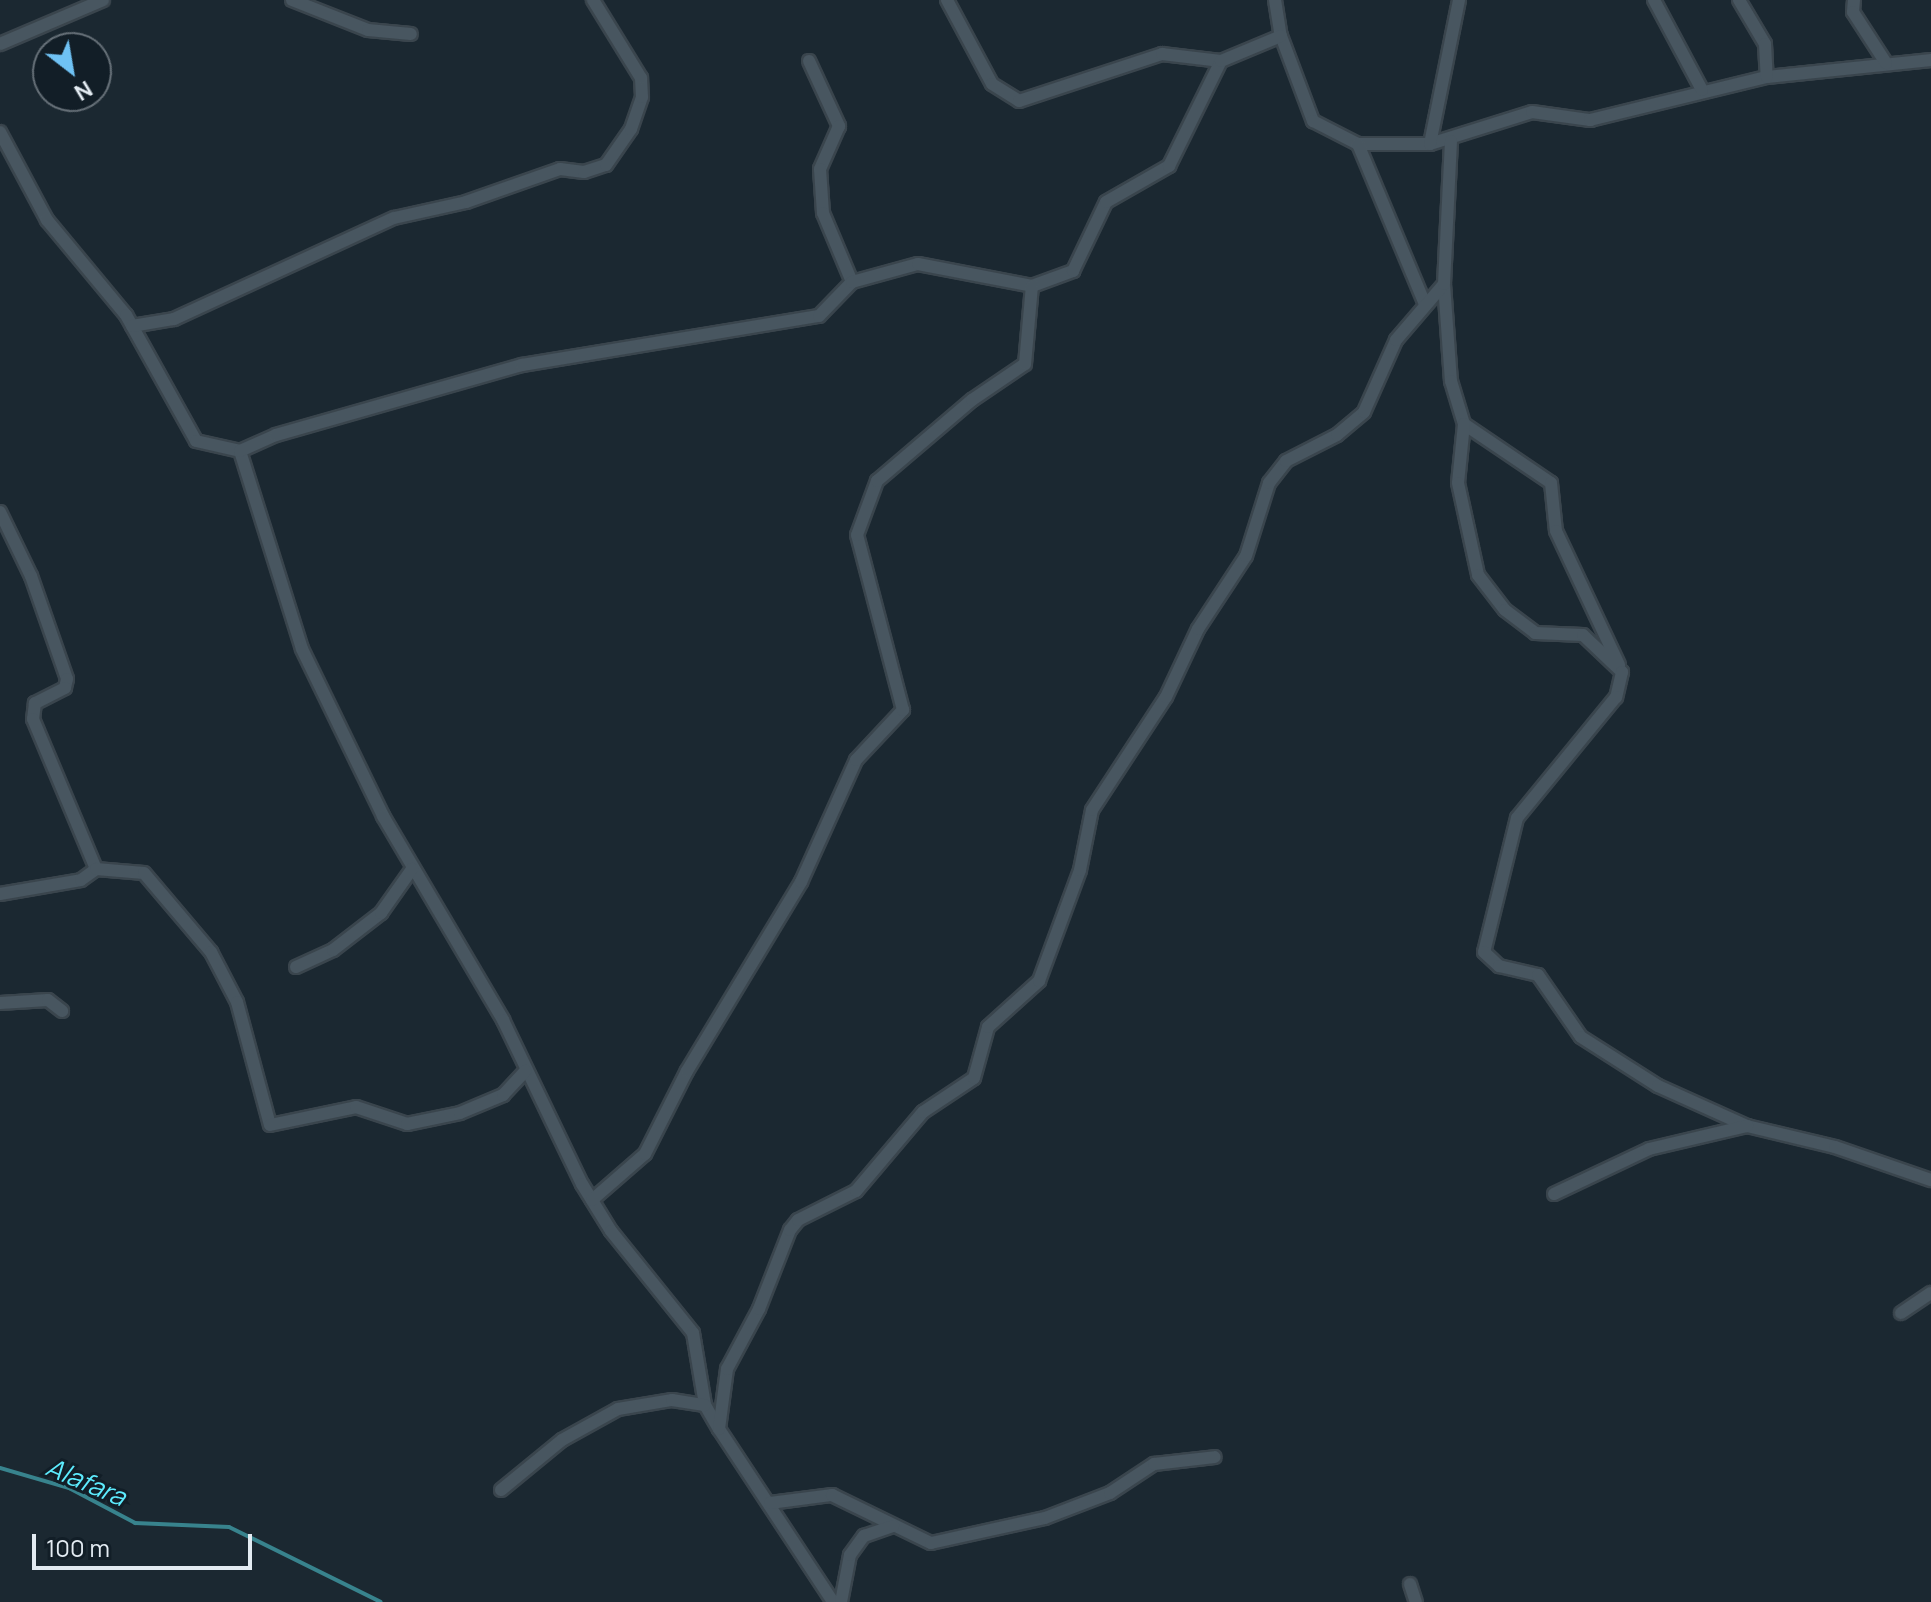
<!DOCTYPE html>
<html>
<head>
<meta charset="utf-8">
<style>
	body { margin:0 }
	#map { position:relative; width:1931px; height:1602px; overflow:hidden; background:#1b2831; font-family:Manrope,sans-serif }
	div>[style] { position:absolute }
	.stream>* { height:4px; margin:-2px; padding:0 2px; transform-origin:2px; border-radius:2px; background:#38838d }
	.roads { filter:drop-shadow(2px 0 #3a454d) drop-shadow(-2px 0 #3a454d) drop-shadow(0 2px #3a454d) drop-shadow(0 -2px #3a454d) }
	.street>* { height:12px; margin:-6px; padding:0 6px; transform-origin:6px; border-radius:6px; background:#485660 }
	span { translate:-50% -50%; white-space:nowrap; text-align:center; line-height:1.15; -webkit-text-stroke:6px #121e27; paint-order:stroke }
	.water-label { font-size:26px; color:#5decfe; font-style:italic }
	.north { position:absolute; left:32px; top:32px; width:80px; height:80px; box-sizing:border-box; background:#121e27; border:2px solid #667078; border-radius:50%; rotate:149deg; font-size:22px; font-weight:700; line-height:32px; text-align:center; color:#e3ebf2 }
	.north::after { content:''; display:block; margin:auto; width:28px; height:36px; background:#6fc2f4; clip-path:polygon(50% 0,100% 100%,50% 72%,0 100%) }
	.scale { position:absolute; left:32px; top:1534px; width:220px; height:36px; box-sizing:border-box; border:4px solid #e3ebf2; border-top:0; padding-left:10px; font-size:24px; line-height:28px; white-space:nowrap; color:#e3ebf2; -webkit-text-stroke:6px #121e27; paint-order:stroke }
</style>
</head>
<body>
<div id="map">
	<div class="stream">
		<i style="left:0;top:1468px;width:72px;rotate:16.2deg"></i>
		<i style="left:69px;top:1488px;width:75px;rotate:27.9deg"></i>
		<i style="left:135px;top:1523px;width:94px;rotate:2.4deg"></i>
		<i style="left:229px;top:1527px;width:169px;rotate:26.3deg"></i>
	</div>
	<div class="roads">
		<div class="street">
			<i style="left:292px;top:0;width:82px;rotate:21.5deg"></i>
			<i style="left:368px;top:30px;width:43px;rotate:5.3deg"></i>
			<i style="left:947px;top:0;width:95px;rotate:61.8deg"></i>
			<i style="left:992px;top:84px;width:32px;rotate:32deg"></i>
			<i style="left:1019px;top:101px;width:151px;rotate:-18.2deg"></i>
			<i style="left:1162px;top:54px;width:59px;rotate:6.8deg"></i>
			<i style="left:1275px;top:0;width:36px;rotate:81deg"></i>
			<i style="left:1281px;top:36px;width:91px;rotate:69.4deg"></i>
			<i style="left:1313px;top:121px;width:51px;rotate:27.1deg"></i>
			<i style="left:1358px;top:144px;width:72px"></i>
			<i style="left:1430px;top:144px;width:107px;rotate:-17.4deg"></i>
			<i style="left:1532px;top:112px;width:59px;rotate:7.9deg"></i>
			<i style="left:1590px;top:120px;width:182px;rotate:-13.7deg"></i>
			<i style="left:1767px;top:77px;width:165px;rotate:-5.9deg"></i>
			<i style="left:1654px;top:0;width:102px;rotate:61.9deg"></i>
			<i style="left:1739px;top:0;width:51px;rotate:59.4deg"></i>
			<i style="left:1765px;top:44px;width:33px;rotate:87deg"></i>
			<i style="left:1854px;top:0;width:12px;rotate:95deg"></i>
			<i style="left:1853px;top:12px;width:61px;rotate:57.1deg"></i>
			<i style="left:0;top:44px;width:112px;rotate:-23.1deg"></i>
			<i style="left:809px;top:61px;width:72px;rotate:65.2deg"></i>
			<i style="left:839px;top:126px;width:47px;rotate:113.8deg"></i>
			<i style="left:820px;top:169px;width:44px;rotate:86.1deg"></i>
			<i style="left:823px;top:213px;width:75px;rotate:67.2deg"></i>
			<i style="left:0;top:132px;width:100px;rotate:61.9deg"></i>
			<i style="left:47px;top:220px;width:124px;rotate:50.3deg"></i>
			<i style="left:126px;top:315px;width:144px;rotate:60.9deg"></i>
			<i style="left:196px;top:441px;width:45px;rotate:12.8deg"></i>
			<i style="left:240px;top:451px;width:207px;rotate:72.6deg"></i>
			<i style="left:302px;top:649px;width:186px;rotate:64.1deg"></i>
			<i style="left:383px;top:816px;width:237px;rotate:59.5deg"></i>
			<i style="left:503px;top:1020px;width:182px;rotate:64.3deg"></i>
			<i style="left:582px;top:1184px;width:55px;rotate:58.3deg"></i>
			<i style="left:611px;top:1231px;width:131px;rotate:51.2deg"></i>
			<i style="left:693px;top:1333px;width:73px;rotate:80.5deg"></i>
			<i style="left:705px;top:1405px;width:28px;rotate:60deg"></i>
			<i style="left:719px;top:1429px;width:207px;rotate:56.6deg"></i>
			<i style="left:1358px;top:144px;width:173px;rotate:67.3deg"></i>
			<i style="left:1430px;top:144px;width:147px;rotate:-78.6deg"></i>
			<i style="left:1444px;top:284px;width:97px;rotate:85.9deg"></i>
			<i style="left:1451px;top:381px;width:45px;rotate:73.2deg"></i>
			<i style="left:1464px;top:424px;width:105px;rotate:34.1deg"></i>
			<i style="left:1551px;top:483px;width:48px;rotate:84.1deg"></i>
			<i style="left:1556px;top:531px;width:148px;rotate:64.8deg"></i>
			<i style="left:132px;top:326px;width:43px;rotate:-9.5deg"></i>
			<i style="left:174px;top:319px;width:242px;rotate:-24.7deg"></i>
			<i style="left:394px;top:218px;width:74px;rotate:-12.5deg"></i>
			<i style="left:466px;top:202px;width:100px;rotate:-19.3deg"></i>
			<i style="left:560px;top:169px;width:24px;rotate:7deg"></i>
			<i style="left:584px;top:172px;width:23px;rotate:-18deg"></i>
			<i style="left:606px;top:165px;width:44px;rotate:-55.2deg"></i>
			<i style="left:631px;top:129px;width:34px;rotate:-71deg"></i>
			<i style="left:642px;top:97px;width:19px;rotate:-93deg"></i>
			<i style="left:641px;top:78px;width:92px;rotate:-121.6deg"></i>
			<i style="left:1464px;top:424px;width:59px;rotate:95.8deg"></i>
			<i style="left:1458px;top:483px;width:94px;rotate:77.7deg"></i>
			<i style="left:1478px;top:575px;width:44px;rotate:52.4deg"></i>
			<i style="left:1505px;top:610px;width:38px;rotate:37deg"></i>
			<i style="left:1535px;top:633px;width:48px;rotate:2.4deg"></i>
			<i style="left:1583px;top:635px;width:54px;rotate:43.5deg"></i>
			<i style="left:1622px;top:672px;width:26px;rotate:103deg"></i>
			<i style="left:1616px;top:697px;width:156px;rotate:129.3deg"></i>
			<i style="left:1517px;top:818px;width:138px;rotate:103.8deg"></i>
			<i style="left:1484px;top:952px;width:21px;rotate:43deg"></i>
			<i style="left:1499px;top:966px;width:40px;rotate:13deg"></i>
			<i style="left:1538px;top:975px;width:75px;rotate:55.3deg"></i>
			<i style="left:1581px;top:1037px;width:91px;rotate:32.5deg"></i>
			<i style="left:1658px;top:1086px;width:98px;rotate:24.2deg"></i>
			<i style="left:1747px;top:1126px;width:90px;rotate:13.4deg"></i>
			<i style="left:1835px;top:1147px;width:102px;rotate:19deg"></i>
			<i style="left:240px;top:451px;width:39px;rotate:-24deg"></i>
			<i style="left:276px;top:435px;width:256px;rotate:-15.9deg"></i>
			<i style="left:522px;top:365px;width:301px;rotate:-9.4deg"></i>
			<i style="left:819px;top:316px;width:47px;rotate:-45.9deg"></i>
			<i style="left:852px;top:282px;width:68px;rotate:-15.3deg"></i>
			<i style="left:918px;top:264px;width:116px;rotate:10.9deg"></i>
			<i style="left:1032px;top:286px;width:44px;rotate:-20.1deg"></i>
			<i style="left:1073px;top:271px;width:76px;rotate:-64.4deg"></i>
			<i style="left:1106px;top:202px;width:73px;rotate:-29.7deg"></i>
			<i style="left:1169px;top:166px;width:117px;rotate:-63.7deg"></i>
			<i style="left:1221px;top:61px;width:65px;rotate:-22.6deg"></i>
			<i style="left:0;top:512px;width:71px;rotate:64.2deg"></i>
			<i style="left:31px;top:576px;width:109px;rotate:70.7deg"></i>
			<i style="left:67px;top:679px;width:9px;rotate:103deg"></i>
			<i style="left:65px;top:688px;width:34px;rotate:153deg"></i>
			<i style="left:35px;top:703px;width:16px;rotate:97deg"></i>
			<i style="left:33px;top:719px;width:163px;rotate:67.2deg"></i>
			<i style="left:0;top:894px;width:82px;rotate:-9.8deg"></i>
			<i style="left:81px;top:880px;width:19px;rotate:-36deg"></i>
			<i style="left:96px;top:869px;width:48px;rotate:4.8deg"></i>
			<i style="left:144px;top:873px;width:104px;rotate:49.7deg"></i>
			<i style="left:211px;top:952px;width:56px;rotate:62.5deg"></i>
			<i style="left:237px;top:1002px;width:127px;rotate:75deg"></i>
			<i style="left:270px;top:1125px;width:88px;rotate:-11.8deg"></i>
			<i style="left:356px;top:1107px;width:54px;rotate:18.4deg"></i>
			<i style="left:407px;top:1124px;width:54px;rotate:-11.7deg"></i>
			<i style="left:460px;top:1113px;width:47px;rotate:-22.7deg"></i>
			<i style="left:503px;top:1095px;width:33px;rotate:-47deg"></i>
			<i style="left:296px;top:967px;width:41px;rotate:-24.7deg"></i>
			<i style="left:333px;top:950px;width:61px;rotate:-37.6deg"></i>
			<i style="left:381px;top:913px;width:54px;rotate:-54.8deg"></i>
			<i style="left:0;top:1003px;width:48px;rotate:-3.6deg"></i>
			<i style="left:48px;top:1000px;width:18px;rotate:38deg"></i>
			<i style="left:1554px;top:1194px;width:105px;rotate:-25.3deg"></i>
			<i style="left:1649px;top:1149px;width:101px;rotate:-13.2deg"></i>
			<i style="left:592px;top:1200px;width:70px;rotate:-41deg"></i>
			<i style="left:645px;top:1154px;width:93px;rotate:-63.2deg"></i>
			<i style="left:687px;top:1071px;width:221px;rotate:-58.9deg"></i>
			<i style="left:801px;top:882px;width:134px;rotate:-65.7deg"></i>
			<i style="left:856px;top:760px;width:69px;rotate:-46.8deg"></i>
			<i style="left:903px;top:710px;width:181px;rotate:-104.7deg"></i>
			<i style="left:857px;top:535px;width:58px;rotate:-69.7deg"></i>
			<i style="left:877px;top:481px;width:125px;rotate:-40.5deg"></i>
			<i style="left:972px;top:400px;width:64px;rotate:-34.2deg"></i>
			<i style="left:1025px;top:364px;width:78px;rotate:-84.9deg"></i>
			<i style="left:1901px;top:1313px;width:36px;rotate:-34deg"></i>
			<i style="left:719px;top:1429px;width:61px;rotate:-82.4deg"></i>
			<i style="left:727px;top:1369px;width:68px;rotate:-61.9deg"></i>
			<i style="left:759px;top:1309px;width:85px;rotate:-68.6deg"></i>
			<i style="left:790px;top:1230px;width:13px;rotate:-51deg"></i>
			<i style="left:798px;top:1220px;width:65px;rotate:-26.6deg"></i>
			<i style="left:856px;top:1191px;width:104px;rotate:-49.7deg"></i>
			<i style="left:923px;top:1112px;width:61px;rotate:-33.7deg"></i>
			<i style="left:974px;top:1078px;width:53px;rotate:-74.6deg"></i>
			<i style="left:988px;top:1027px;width:69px;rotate:-42deg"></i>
			<i style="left:1039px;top:981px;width:118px;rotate:-69.7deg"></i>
			<i style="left:1080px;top:870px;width:61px;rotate:-78.7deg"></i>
			<i style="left:1092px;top:810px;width:135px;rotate:-56.8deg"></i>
			<i style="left:1166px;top:697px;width:75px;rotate:-64.8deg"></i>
			<i style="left:1198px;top:629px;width:87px;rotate:-56.7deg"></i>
			<i style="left:1246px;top:556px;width:77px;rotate:-72.5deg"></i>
			<i style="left:1269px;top:483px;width:28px;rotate:-52deg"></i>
			<i style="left:1286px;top:461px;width:57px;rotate:-27deg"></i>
			<i style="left:1337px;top:435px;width:35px;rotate:-40deg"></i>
			<i style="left:1364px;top:412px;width:79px;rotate:-66deg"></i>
			<i style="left:1396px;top:340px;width:74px;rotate:-49.4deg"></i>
			<i style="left:1444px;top:284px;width:143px;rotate:-87.2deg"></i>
			<i style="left:501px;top:1490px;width:79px;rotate:-39.3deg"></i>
			<i style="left:562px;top:1440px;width:64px;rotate:-29deg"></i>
			<i style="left:618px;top:1409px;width:55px;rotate:-9.5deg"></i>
			<i style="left:672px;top:1400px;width:33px;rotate:9deg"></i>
			<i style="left:770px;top:1503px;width:63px;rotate:-7.4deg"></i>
			<i style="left:832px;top:1495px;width:110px;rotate:25.9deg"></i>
			<i style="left:931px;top:1543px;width:117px;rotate:-12.4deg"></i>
			<i style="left:1045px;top:1518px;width:70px;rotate:-21deg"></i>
			<i style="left:1110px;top:1493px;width:53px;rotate:-33.4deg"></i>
			<i style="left:1154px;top:1464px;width:61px;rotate:-6.5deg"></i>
			<i style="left:1410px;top:1584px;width:19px;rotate:72deg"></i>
			<i style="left:841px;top:1602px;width:48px;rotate:-79.2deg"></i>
			<i style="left:850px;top:1555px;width:24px;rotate:-54deg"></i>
			<i style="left:864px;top:1536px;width:31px;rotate:-19deg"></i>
		</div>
	</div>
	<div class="water-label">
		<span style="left:86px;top:1482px;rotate:23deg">Alafara</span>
	</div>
	<div class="north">N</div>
	<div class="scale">100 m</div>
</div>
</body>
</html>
